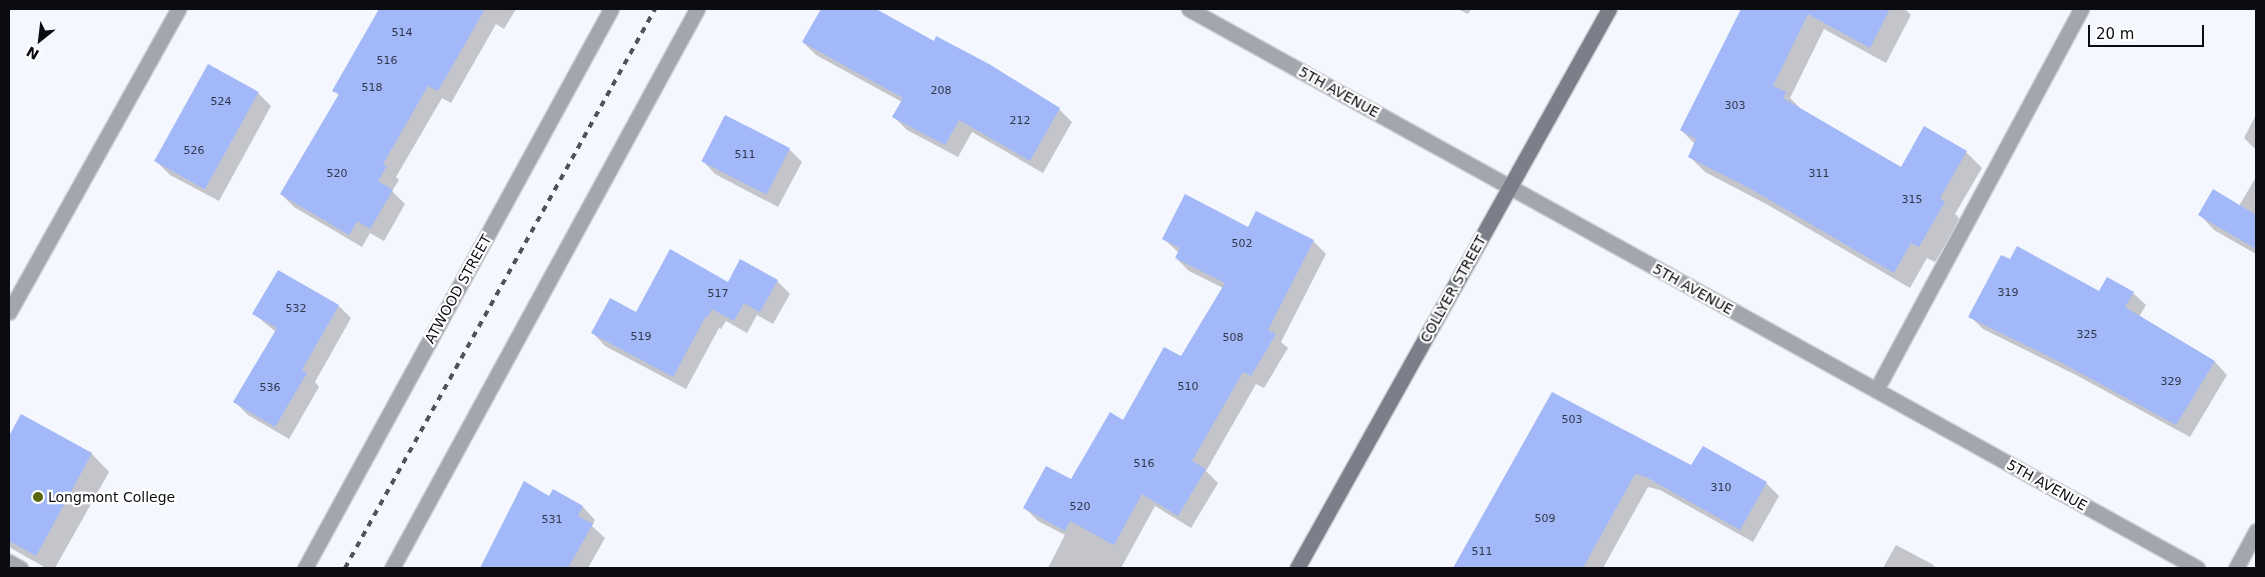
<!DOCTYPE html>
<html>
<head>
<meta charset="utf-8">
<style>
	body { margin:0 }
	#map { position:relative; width:2265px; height:577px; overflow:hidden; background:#f5f7fe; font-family:"DejaVu Sans",sans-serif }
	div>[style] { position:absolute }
	.shadow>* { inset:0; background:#0003 }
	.building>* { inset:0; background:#a2b8f8; transform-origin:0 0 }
	.roads { filter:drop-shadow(1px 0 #cfd1d8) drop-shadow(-1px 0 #cfd1d8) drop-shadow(0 1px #cfd1d8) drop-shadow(0 -1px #cfd1d8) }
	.lane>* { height:15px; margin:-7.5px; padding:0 7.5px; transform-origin:7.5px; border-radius:7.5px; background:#a4a6ad }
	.street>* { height:15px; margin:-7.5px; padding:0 7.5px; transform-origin:7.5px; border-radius:7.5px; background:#a4a6ad }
	.secondary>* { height:15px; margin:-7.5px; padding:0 7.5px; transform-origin:7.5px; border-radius:7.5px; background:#7b7f89 }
	.rail>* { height:4px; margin-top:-2px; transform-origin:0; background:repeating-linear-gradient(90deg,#505257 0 6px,transparent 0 12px) }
	.dots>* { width:14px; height:14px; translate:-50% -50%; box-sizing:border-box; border:2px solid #fff; border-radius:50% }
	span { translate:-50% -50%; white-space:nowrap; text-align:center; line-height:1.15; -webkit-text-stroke:4.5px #fff; paint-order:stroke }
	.number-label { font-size:11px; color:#30374b }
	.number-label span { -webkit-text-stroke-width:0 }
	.street-label { font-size:14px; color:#0a0c11 }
	.poi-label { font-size:14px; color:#0a0c11 }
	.left { translate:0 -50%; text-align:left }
	.frame { position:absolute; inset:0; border:10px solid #0a0c11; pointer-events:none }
	.north { position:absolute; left:15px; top:15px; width:50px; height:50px; -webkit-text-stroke:4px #fff; paint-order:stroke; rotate:209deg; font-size:14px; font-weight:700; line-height:20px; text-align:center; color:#0a0c11 }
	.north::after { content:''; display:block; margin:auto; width:18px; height:22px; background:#0a0c11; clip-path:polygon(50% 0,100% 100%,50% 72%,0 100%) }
	.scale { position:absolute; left:2088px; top:25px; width:116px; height:22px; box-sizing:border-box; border:2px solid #0a0c11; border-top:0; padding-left:6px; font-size:15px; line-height:18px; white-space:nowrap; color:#0a0c11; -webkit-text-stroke:4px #fff; paint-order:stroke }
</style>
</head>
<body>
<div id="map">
	<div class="shadow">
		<i style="clip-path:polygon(415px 9px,516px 9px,504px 29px,496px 24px,451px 103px,442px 98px,396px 177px,399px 180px,392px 191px,405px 204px,384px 241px,370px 233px,362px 247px,294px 207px,281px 194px,339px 96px,334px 90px,406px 25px)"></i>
		<i style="clip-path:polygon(822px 9px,874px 9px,934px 42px,988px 66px,1059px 109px,1072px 122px,1043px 173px,972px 132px,958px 157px,907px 130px,894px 117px,902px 102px,816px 55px,803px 42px)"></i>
		<i style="clip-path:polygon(1458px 9px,1471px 9px,1468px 14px)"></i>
		<i style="clip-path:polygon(1767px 9px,1905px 9px,1911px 15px,1886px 63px,1824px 29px,1790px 98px,1801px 109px,1901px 168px,1966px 152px,1982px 168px,1955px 214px,1960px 219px,1935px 262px,1927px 258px,1910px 288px,1768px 205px,1705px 172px,1689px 156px,1695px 144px,1681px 130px,1749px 43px)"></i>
		<i style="clip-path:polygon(258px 93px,271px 106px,219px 201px,170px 175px,157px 162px)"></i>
		<i style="clip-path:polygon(2256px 115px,2256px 150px,2244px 138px)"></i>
		<i style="clip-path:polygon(789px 149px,802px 162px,778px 207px,715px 174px,703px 161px)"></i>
		<i style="clip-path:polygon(2256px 177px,2256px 254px,2214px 230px,2199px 214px,2239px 206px)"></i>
		<i style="clip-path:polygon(1249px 228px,1313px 241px,1326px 254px,1281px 342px,1288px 348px,1264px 388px,1256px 384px,1206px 471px,1218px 483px,1191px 528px,1155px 506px,1121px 568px,1048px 568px,1065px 535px,1038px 521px,1025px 508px,1071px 481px,1182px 358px,1223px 288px,1189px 271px,1176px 258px,1179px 253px,1164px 239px)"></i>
		<i style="clip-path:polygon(777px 281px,790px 294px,773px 324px,757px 315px,747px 333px,726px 321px,721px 329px,719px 328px,686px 389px,605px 346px,593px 333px,636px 313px,729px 283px)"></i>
		<i style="clip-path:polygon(2099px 293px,2133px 293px,2146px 305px,2139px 317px,2215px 362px,2227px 375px,2190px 437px,2076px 375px,1983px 329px,1970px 316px)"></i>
		<i style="clip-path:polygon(339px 306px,351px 318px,315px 382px,319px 387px,289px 439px,248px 415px,235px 402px,276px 332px,254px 314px)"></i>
		<i style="clip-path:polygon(1553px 393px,1692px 467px,1766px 483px,1779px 496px,1753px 542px,1660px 490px,1648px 487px,1603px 568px,1455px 568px)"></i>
		<i style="clip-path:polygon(22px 416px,92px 454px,109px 472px,55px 568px,46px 568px,9px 547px,9px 439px)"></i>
		<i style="clip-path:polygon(525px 483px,549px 497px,583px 507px,595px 520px,592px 526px,605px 538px,588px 568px,481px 568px)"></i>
		<i style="clip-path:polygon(1896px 545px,1932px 564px,1936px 568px,1883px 568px)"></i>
	</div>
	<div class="building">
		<i style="clip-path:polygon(379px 9px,485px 9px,438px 91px,428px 86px,383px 164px,387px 166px,378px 181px,393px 190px,370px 229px,357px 221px,349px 235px,280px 194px,339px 94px,332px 91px)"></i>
		<i style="clip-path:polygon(821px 9px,876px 9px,934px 41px,936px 36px,989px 64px,1060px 108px,1030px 161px,959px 120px,945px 145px,892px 117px,903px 98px,802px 42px)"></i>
		<i style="clip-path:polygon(1741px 9px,1890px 9px,1870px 48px,1808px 14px,1773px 86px,1786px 92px,1783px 98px,1901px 167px,1924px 126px,1967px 151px,1940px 198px,1945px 202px,1919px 247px,1911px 243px,1894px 273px,1751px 189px,1688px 157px,1696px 139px,1680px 130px)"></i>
		<i style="left:208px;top:64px;width:58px;height:111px;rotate:29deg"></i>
		<i style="left:725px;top:115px;width:73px;height:52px;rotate:27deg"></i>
		<i style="clip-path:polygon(2213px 189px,2256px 215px,2256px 249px,2198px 215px)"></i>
		<i style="clip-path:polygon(1185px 194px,1248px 227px,1256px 211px,1314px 240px,1268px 330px,1276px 334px,1251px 376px,1243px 372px,1192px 461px,1206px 469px,1178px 516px,1142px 494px,1114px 545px,1070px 521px,1065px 531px,1023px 508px,1046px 466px,1071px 479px,1110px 412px,1123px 420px,1164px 347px,1181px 356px,1225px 283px,1175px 258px,1180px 248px,1162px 239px)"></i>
		<i style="clip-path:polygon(2017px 246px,2099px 291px,2107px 277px,2134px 292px,2125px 307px,2215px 361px,2176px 425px,2062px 363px,1968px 317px,2001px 255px,2010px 259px)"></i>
		<i style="clip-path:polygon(670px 249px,728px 282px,740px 259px,778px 280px,760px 312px,744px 303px,734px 321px,712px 309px,708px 317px,706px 316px,673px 377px,591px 333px,610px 298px,636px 312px)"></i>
		<i style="clip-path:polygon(278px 270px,339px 305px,302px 370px,307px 373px,275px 427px,233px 402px,277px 328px,252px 314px)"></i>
		<i style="clip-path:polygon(1552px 392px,1691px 465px,1703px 446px,1767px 482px,1740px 530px,1646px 477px,1635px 474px,1583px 568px,1453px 568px)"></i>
		<i style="clip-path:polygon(21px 414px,92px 453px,36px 556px,9px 541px,9px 436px)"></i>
		<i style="clip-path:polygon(524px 481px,549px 496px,553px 489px,583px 506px,578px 516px,593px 524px,568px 568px,480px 568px)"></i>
	</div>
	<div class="roads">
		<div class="lane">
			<i style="left:9px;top:312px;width:347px;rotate:-60.8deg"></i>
			<i style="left:1876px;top:390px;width:433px;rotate:-61.7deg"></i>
		</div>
		<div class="street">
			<i style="left:1189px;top:9px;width:1153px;rotate:29.01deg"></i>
			<i style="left:9px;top:562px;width:13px;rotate:29deg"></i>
			<i style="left:305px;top:568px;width:637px;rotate:-61.3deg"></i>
			<i style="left:392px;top:568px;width:637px;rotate:-61.38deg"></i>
			<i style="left:2236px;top:568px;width:42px;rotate:-61.6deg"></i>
		</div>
		<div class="secondary">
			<i style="left:1297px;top:568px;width:640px;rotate:-60.83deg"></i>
		</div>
	</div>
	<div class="rail">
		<i style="left:345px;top:568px;width:639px;rotate:-60.99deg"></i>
	</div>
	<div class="dots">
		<i style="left:38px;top:497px;background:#59670f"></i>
	</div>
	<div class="number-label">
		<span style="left:402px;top:33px">514</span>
		<span style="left:387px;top:61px">516</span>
		<span style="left:372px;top:88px">518</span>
		<span style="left:941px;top:91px">208</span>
		<span style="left:221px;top:102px">524</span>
		<span style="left:1735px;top:106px">303</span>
		<span style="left:1020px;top:121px">212</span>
		<span style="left:194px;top:151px">526</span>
		<span style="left:745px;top:155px">511</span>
		<span style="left:337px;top:174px">520</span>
		<span style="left:1819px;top:174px">311</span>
		<span style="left:1912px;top:200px">315</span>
		<span style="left:1242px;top:244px">502</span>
		<span style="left:2008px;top:293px">319</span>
		<span style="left:718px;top:294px">517</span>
		<span style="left:296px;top:309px">532</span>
		<span style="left:2087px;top:335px">325</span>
		<span style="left:641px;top:337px">519</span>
		<span style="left:1233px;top:338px">508</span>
		<span style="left:2171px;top:382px">329</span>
		<span style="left:1188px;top:387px">510</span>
		<span style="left:270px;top:388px">536</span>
		<span style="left:1572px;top:420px">503</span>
		<span style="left:1144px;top:464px">516</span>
		<span style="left:1721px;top:488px">310</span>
		<span style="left:1080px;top:507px">520</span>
		<span style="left:1545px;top:519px">509</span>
		<span style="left:552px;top:520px">531</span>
		<span style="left:1482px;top:552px">511</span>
	</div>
	<div class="street-label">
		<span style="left:1339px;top:92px;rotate:29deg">5TH AVENUE</span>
		<span style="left:458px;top:289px;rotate:-61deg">ATWOOD STREET</span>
		<span style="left:1453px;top:289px;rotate:-61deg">COLLYER STREET</span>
		<span style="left:1693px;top:289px;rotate:29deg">5TH AVENUE</span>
		<span style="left:2047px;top:485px;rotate:29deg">5TH AVENUE</span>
	</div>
	<div class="poi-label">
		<span class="left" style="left:48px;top:497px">Longmont College</span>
	</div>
	<div class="frame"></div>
	<div class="north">N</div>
	<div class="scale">20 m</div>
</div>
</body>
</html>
